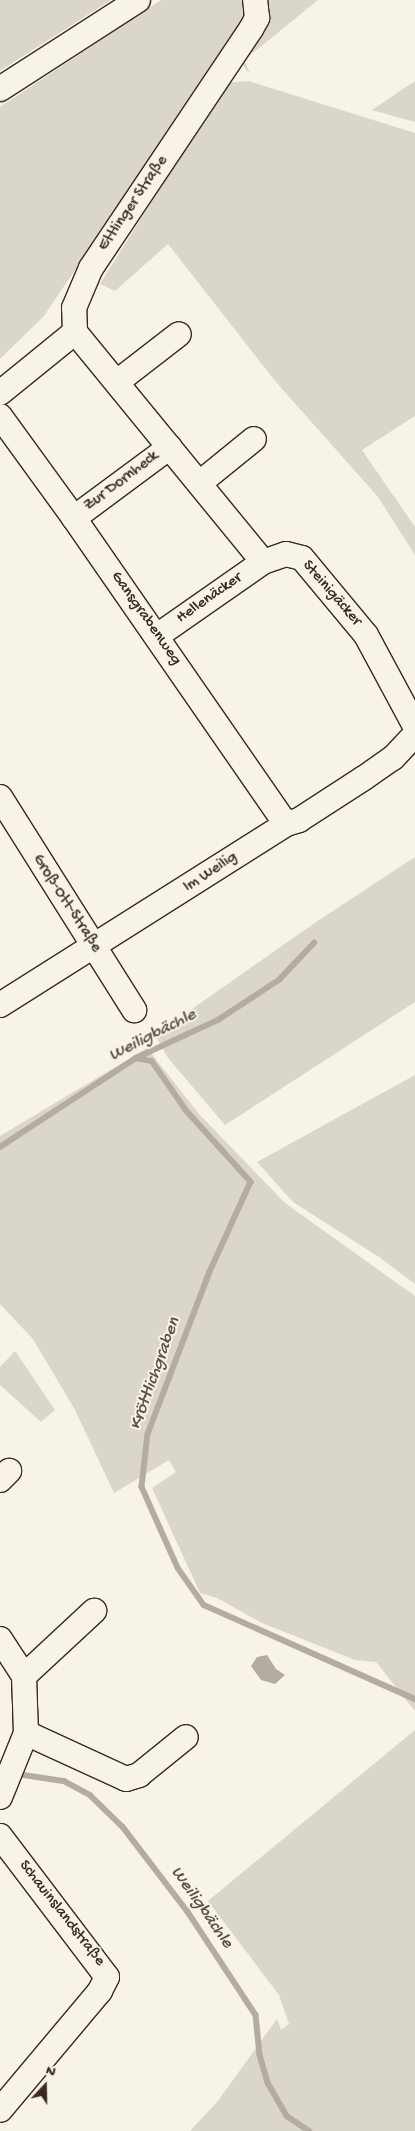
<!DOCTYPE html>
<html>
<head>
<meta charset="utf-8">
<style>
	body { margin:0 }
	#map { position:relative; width:415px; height:2131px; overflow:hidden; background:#f7f3e8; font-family:"Gochi Hand",sans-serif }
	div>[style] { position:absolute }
	.green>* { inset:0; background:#dbd6cb }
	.water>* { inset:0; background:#b4aca0 }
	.stream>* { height:5.5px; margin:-2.75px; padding:0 2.75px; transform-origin:2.75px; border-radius:2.75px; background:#b4aca0 }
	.roads { filter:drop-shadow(1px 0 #3b2a1e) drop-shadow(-1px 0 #3b2a1e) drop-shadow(0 1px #3b2a1e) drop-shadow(0 -1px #3b2a1e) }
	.minor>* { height:24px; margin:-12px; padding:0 12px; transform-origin:12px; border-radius:12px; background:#f7f3e8 }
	span { translate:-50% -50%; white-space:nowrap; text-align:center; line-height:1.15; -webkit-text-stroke:4px #f7f3e8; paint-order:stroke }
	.street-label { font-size:16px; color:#3b2a1e }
	.water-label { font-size:18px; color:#5f5145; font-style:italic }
	.north { position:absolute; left:20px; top:2061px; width:50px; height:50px; -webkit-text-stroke:4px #f7f3e8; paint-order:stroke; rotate:21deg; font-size:14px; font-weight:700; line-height:20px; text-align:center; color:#3b2a1e }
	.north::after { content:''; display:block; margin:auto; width:18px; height:22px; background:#3b2a1e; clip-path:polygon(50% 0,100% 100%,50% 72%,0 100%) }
</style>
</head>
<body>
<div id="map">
	<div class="green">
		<i style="clip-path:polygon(0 0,111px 0,0 71px)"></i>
		<i style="clip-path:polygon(161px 0,248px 0,245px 18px,44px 316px,0 359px,0 107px)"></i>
		<i style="clip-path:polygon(267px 0,318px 0,244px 60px,250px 74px,240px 62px,266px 21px)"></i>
		<i style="clip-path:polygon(248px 81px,415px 133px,415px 416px,362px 450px,415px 527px,415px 555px,378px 497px,276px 382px,168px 244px,115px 291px,100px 284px,160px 188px,154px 183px,221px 83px)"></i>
		<i style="clip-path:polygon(415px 81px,415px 122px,372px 110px)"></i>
		<i style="clip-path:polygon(415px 857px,415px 1002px,225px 1125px,168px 1058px,155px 1035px,316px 922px)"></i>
		<i style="clip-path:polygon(147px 1048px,199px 1114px,285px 1203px,415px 1296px,415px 1711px,376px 1662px,355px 1660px,262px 1623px,217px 1598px,200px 1593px,152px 1488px,176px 1472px,169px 1460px,114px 1493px,75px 1410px,33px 1339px,0 1304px,0 1136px)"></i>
		<i style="clip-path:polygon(415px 1075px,415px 1284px,379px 1257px,293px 1202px,257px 1162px)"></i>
		<i style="clip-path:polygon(15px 1351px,55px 1410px,41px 1422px,0 1385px,0 1367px)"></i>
		<i style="clip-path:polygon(415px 1730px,415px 2131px,190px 2131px,217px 2102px,277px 2019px,281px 2030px,289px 2024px,279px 1995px,208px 1901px)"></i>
	</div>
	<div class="water">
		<i style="clip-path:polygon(267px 1655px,276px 1669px,285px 1675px,275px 1684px,261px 1680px,251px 1666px,257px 1657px)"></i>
	</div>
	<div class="stream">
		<i style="left:136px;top:1058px;width:16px;rotate:11deg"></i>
		<i style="left:152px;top:1061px;width:60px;rotate:55.2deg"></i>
		<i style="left:186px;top:1110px;width:97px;rotate:47.9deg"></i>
		<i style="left:251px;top:1182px;width:99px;rotate:114.5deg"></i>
		<i style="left:210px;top:1272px;width:173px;rotate:110.9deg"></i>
		<i style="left:148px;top:1434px;width:53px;rotate:96.5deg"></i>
		<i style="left:142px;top:1487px;width:89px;rotate:66deg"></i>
		<i style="left:178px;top:1568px;width:45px;rotate:54.9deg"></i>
		<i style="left:204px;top:1605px;width:231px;rotate:24deg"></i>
		<i style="left:0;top:1147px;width:163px;rotate:-33.2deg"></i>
		<i style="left:136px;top:1058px;width:90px;rotate:-24.9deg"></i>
		<i style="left:218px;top:1020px;width:73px;rotate:-33.3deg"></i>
		<i style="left:279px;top:980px;width:51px;rotate:-46.6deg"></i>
		<i style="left:17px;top:1774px;width:48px;rotate:8.5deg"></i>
		<i style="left:64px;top:1781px;width:30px;rotate:28deg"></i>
		<i style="left:90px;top:1795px;width:46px;rotate:44.1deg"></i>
		<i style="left:123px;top:1827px;width:107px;rotate:52.6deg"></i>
		<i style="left:188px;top:1912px;width:123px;rotate:56.6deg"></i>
		<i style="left:256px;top:2015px;width:40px;rotate:84.3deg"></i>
		<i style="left:260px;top:2055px;width:29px;rotate:74deg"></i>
		<i style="left:268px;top:2083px;width:38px;rotate:60deg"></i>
		<i style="left:287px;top:2116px;width:27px;rotate:34deg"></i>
	</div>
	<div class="roads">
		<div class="minor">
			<i style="left:0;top:89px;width:164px;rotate:-32.8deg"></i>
			<i style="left:75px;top:332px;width:297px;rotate:50.7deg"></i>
			<i style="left:263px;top:562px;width:24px;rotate:-19deg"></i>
			<i style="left:286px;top:554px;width:16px;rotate:14deg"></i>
			<i style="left:302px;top:558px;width:100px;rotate:50.3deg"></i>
			<i style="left:366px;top:635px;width:103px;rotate:61.7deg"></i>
			<i style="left:117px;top:382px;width:78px;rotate:-37.7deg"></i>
			<i style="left:0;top:393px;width:97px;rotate:-39.1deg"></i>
			<i style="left:75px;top:332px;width:24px;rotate:-92deg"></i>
			<i style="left:74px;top:308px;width:43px;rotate:-67deg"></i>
			<i style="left:91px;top:268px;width:288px;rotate:-56.2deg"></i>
			<i style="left:251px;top:29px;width:13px;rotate:-61deg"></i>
			<i style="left:257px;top:18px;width:18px;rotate:-96deg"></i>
			<i style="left:0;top:416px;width:126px;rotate:54deg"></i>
			<i style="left:74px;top:518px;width:372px;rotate:55.3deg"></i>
			<i style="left:201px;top:482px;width:68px;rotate:-39.1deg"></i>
			<i style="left:74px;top:518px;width:119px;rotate:-36.5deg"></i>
			<i style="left:157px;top:636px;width:129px;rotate:-34.9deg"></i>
			<i style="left:0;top:797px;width:252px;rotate:57.8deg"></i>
			<i style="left:0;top:1005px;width:338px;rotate:-32.3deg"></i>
			<i style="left:286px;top:824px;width:14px;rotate:-17deg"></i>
			<i style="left:299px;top:820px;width:77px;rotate:-32.9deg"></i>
			<i style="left:364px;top:778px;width:35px;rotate:-35deg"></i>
			<i style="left:393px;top:758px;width:33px;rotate:-47deg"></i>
			<i style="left:0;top:1480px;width:13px;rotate:-45deg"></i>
			<i style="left:0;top:1639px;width:44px;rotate:57deg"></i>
			<i style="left:24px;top:1676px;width:57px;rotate:88deg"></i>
			<i style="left:26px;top:1733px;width:69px;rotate:112.1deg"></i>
			<i style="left:24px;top:1676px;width:96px;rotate:-42.9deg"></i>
			<i style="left:26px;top:1733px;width:110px;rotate:24.7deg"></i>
			<i style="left:126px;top:1779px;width:14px;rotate:-17deg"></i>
			<i style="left:139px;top:1775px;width:60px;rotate:-39deg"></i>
			<i style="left:0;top:1836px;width:177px;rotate:52.8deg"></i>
			<i style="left:107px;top:1977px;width:16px;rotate:117deg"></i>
			<i style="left:100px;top:1991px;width:155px;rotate:130deg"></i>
		</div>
	</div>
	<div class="street-label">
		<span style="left:134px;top:204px;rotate:-56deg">Ettlinger Straße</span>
		<span style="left:122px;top:482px;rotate:-37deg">Zur Dornheck</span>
		<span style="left:331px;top:594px;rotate:49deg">Steinigäcker</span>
		<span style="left:210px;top:599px;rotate:-35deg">Hellenäcker</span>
		<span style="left:145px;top:619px;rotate:55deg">Gansgrabenweg</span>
		<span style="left:211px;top:873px;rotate:-33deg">Im Weilig</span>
		<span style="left:66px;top:904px;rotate:57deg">Groß-Ott-Straße</span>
		<span style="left:61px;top:1914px;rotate:52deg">Schauinslandstraße</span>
	</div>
	<div class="water-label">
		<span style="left:153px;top:1036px;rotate:-27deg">Weiligbächle</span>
		<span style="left:156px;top:1374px;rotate:-70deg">Kröttlichgraben</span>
		<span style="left:201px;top:1908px;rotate:55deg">Weiligbächle</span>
	</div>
	<div class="north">N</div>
</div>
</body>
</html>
